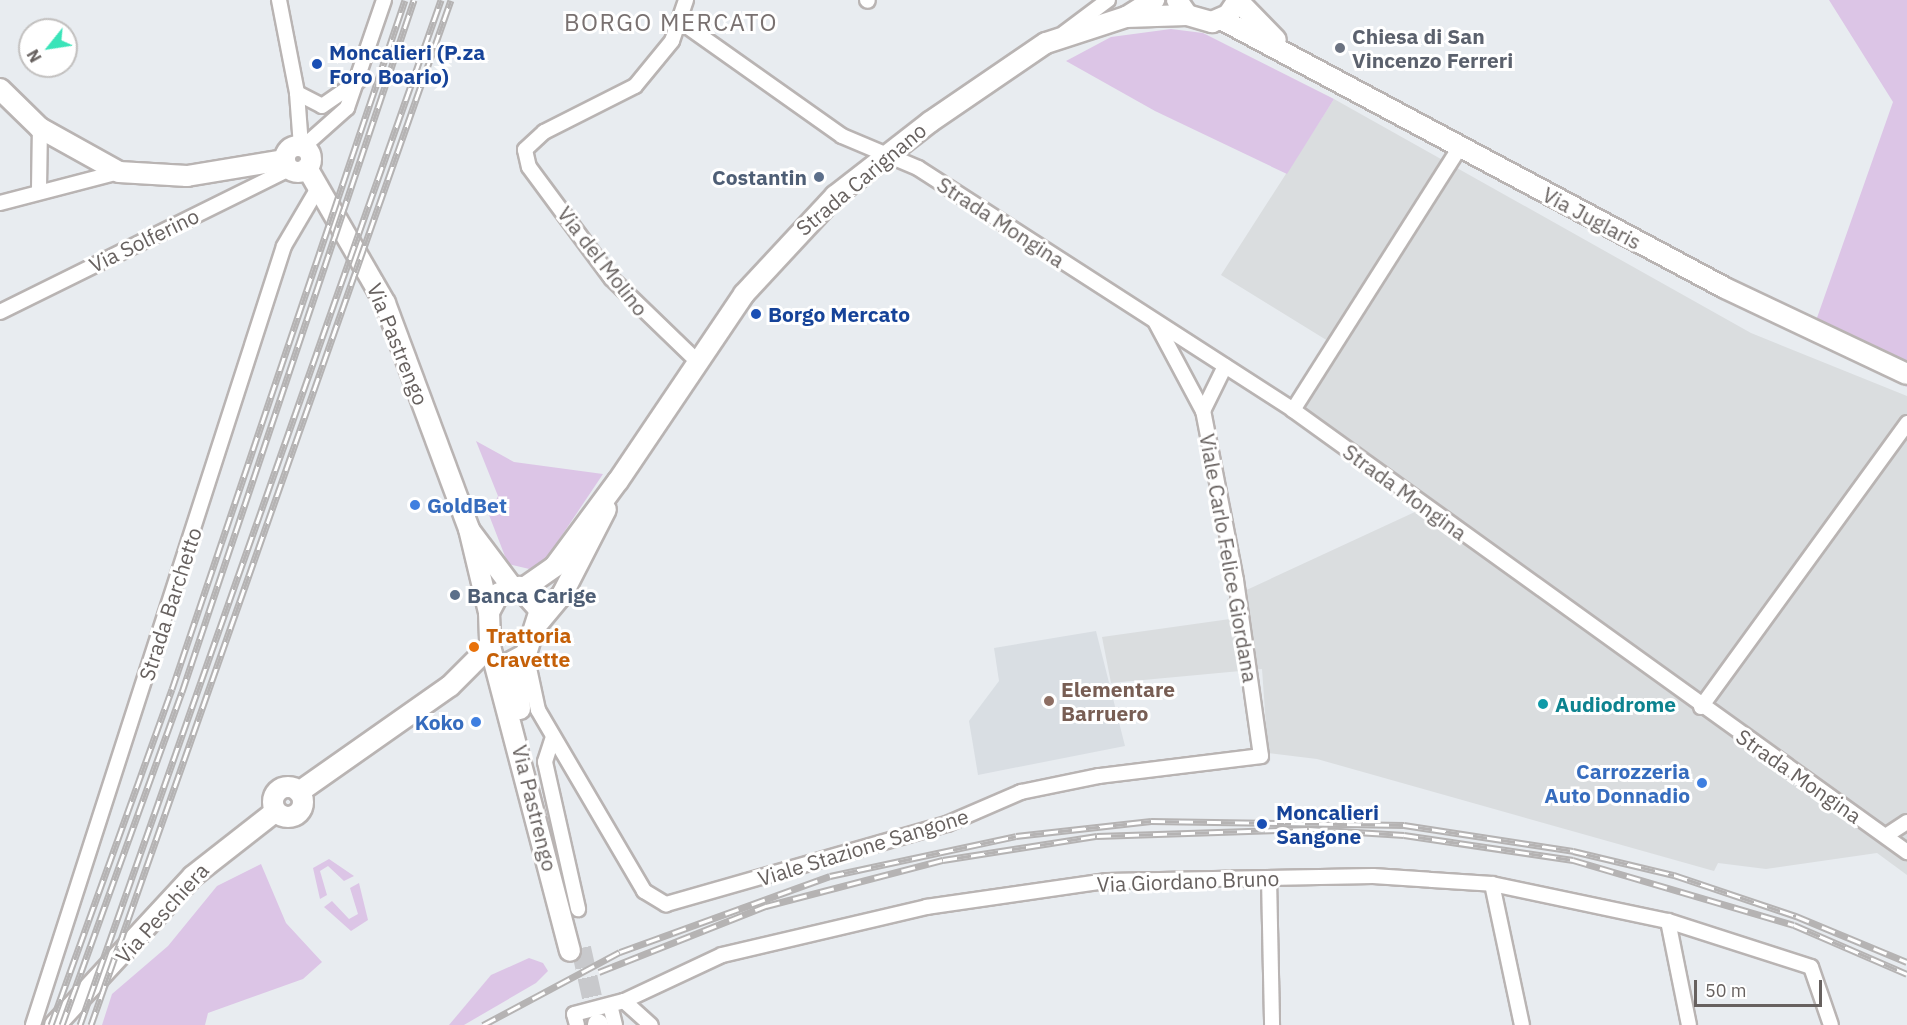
<!DOCTYPE html>
<html>
<head>
<meta charset="utf-8">
<style>
	body { margin:0 }
	#map { position:relative; width:1907px; height:1025px; overflow:hidden; background:#e8ecf0; font-family:"IBM Plex Sans",sans-serif }
	div>[style] { position:absolute }
	.industrial>* { inset:0; background:#dadddf }
	.education>* { inset:0; background:#d9dee3 }
	.green>* { inset:0; background:#dcc5e6 }
	.secondary-tunnel>* { height:20px; margin-top:-10px; transform-origin:0; background:repeating-linear-gradient(90deg,#c8c9cc 0 20px,transparent 0 30px) }
	.roads { filter:drop-shadow(2px 0 #b9b4b3) drop-shadow(-2px 0 #b9b4b3) drop-shadow(0 2px #b9b4b3) drop-shadow(0 -2px #b9b4b3) }
	.street>* { height:14px; margin:-7px; padding:0 7px; transform-origin:7px; border-radius:7px; background:#fff }
	.secondary>* { height:20px; margin:-10px; padding:0 10px; transform-origin:10px; border-radius:10px; background:#fff }
	.secondary>.ring { margin:-10px; padding:0; box-sizing:content-box; background:none; border:20px solid #fff; border-radius:50% }
	.rail>* { height:7px; margin-top:-3.5px; transform-origin:0; background:repeating-linear-gradient(90deg,#fff 0 14px,#b5b3b3 0 28px); box-sizing:border-box; border-block:2px solid #b5b3b3 }
	.dots>* { width:16px; height:16px; translate:-50% -50%; box-sizing:border-box; border:3px solid #fff; border-radius:50% }
	span { translate:-50% -50%; white-space:nowrap; text-align:center; line-height:1.15; -webkit-text-stroke:6px #fff; paint-order:stroke }
	.worship-label { font-size:21px; color:#5b616d; font-weight:700 }
	.left { translate:0 -50%; text-align:left }
	.transit-label { font-size:21px; color:#164399; font-weight:700 }
	.service-label { font-size:21px; color:#4e5e75; font-weight:700 }
	.right { translate:-100% -50%; text-align:right }
	.street-label { font-size:21px; color:#67615f }
	.shop-label { font-size:21px; color:#366cbe; font-weight:700 }
	.food-label { font-size:21px; color:#c56008; font-weight:700 }
	.education-label { font-size:21px; color:#785e54; font-weight:700 }
	.culture-label { font-size:21px; color:#0d838f; font-weight:700 }
	.quarter-label { font-size:24px; color:#797170; letter-spacing:1.5px }
	.north { position:absolute; left:18px; top:18px; width:60px; height:60px; box-sizing:border-box; background:#fff; border:2px solid #c2c0bf; border-radius:50%; rotate:240deg; font-size:16px; font-weight:700; line-height:24px; text-align:center; color:#67615f }
	.north::after { content:''; display:block; margin:auto; width:21px; height:27px; background:#3ae4b9; clip-path:polygon(50% 0,100% 100%,50% 72%,0 100%) }
	.scale { position:absolute; left:1694px; top:980px; width:128px; height:27px; box-sizing:border-box; border:3px solid #67615f; border-top:0; padding-left:8px; font-size:18px; line-height:21px; white-space:nowrap; color:#67615f; -webkit-text-stroke:4px #fff; paint-order:stroke }
</style>
</head>
<body>
<div id="map">
	<div class="industrial">
		<i style="clip-path:polygon(1334px 99px,1751px 333px,1907px 396px,1907px 875px,1877px 853px,1766px 869px,1718px 863px,1714px 871px,1317px 759px,1268px 753px,1262px 669px,1111px 683px,1102px 637px,1230px 619px,1227px 599px,1417px 511px,1284px 414px,1328px 341px,1221px 275px)"></i>
	</div>
	<div class="education">
		<i style="clip-path:polygon(1096px 631px,1125px 746px,978px 775px,969px 721px,999px 681px,994px 648px)"></i>
	</div>
	<div class="green">
		<i style="clip-path:polygon(1829px 0,1907px 0,1907px 387px,1812px 332px,1893px 102px)"></i>
		<i style="clip-path:polygon(1171px 29px,1203px 33px,1334px 99px,1287px 174px,1155px 111px,1066px 61px,1111px 37px)"></i>
		<i style="clip-path:polygon(476px 441px,514px 462px,603px 474px,538px 571px,508px 564px,489px 515px,498px 496px)"></i>
		<i style="clip-path:polygon(329px 859px,354px 876px,344px 881px,328px 866px,320px 871px,327px 895px,320px 899px,313px 868px)"></i>
		<i style="clip-path:polygon(261px 864px,286px 923px,322px 962px,303px 979px,208px 1013px,205px 1025px,102px 1025px,112px 994px,168px 946px,217px 886px)"></i>
		<i style="clip-path:polygon(359px 883px,368px 920px,351px 931px,324px 907px,332px 901px,349px 919px,358px 914px,350px 888px)"></i>
		<i style="clip-path:polygon(529px 958px,543px 963px,548px 971px,536px 983px,464px 1025px,449px 1025px,491px 975px)"></i>
	</div>
	<div class="secondary-tunnel">
		<i style="left:581px;top:948px;width:78px;rotate:77.4deg"></i>
	</div>
	<div class="roads">
		<div class="street">
			<i style="left:279px;top:0;width:95px;rotate:79deg"></i>
			<i style="left:297px;top:93px;width:53px;rotate:85.7deg"></i>
			<i style="left:686px;top:0;width:43px;rotate:108.9deg"></i>
			<i style="left:672px;top:41px;width:58px;rotate:129.4deg"></i>
			<i style="left:635px;top:86px;width:102px;rotate:153.2deg"></i>
			<i style="left:544px;top:132px;width:26px;rotate:137deg"></i>
			<i style="left:525px;top:150px;width:17px;rotate:77deg"></i>
			<i style="left:529px;top:167px;width:139px;rotate:53.5deg"></i>
			<i style="left:612px;top:279px;width:118px;rotate:44deg"></i>
			<i style="left:867px;top:0;width:1px;rotate:45deg"></i>
			<i style="left:681px;top:22px;width:197px;rotate:35.3deg"></i>
			<i style="left:842px;top:136px;width:82px;rotate:22.8deg"></i>
			<i style="left:918px;top:168px;width:446px;rotate:32.8deg"></i>
			<i style="left:1293px;top:410px;width:757px;rotate:35.75deg"></i>
			<i style="left:1064px;top:33px;width:55px;rotate:-36.9deg"></i>
			<i style="left:297px;top:93px;width:28px;rotate:27deg"></i>
			<i style="left:322px;top:106px;width:44px;rotate:-34.8deg"></i>
			<i style="left:303px;top:147px;width:59px;rotate:-41.6deg"></i>
			<i style="left:347px;top:108px;width:114px;rotate:-71.1deg"></i>
			<i style="left:39px;top:189px;width:61px;rotate:-89.1deg"></i>
			<i style="left:0;top:203px;width:123px;rotate:-14.6deg"></i>
			<i style="left:0;top:312px;width:322px;rotate:-26.3deg"></i>
			<i style="left:1156px;top:323px;width:100px;rotate:61.9deg"></i>
			<i style="left:1293px;top:410px;width:312px;rotate:-57.6deg"></i>
			<i style="left:526px;top:654px;width:57px;rotate:77.9deg"></i>
			<i style="left:538px;top:710px;width:210px;rotate:59.6deg"></i>
			<i style="left:644px;top:891px;width:26px;rotate:31deg"></i>
			<i style="left:666px;top:904px;width:292px;rotate:-15.9deg"></i>
			<i style="left:947px;top:824px;width:81px;rotate:-23.4deg"></i>
			<i style="left:1021px;top:792px;width:80px;rotate:-11.6deg"></i>
			<i style="left:1099px;top:776px;width:163px;rotate:-7deg"></i>
			<i style="left:1261px;top:756px;width:178px;rotate:-98.1deg"></i>
			<i style="left:1236px;top:580px;width:172px;rotate:-101deg"></i>
			<i style="left:1203px;top:411px;width:50px;rotate:-63.9deg"></i>
			<i style="left:1701px;top:707px;width:351px;rotate:-54deg"></i>
			<i style="left:553px;top:737px;width:26px;rotate:108deg"></i>
			<i style="left:545px;top:762px;width:151px;rotate:77.3deg"></i>
			<i style="left:1887px;top:835px;width:24px;rotate:-33deg"></i>
			<i style="left:1269px;top:878px;width:147px;rotate:88.8deg"></i>
			<i style="left:1492px;top:884px;width:144px;rotate:78deg"></i>
			<i style="left:1668px;top:921px;width:106px;rotate:78.6deg"></i>
			<i style="left:624px;top:1001px;width:36px;rotate:42deg"></i>
			<i style="left:610px;top:1005px;width:21px;rotate:76deg"></i>
			<i style="left:33px;top:1025px;width:818px;rotate:-72.14deg"></i>
			<i style="left:284px;top:246px;width:67px;rotate:-59.6deg"></i>
			<i style="left:577px;top:1025px;width:11px;rotate:-105deg"></i>
			<i style="left:574px;top:1014px;width:52px;rotate:-14.6deg"></i>
			<i style="left:624px;top:1001px;width:108px;rotate:-25.1deg"></i>
			<i style="left:722px;top:955px;width:210px;rotate:-13.2deg"></i>
			<i style="left:926px;top:907px;width:183px;rotate:-8.2deg"></i>
			<i style="left:1107px;top:881px;width:266px;rotate:-1.1deg"></i>
			<i style="left:1373px;top:876px;width:119px;rotate:3.8deg"></i>
			<i style="left:1492px;top:884px;width:180px;rotate:11.9deg"></i>
			<i style="left:1668px;top:921px;width:150px;rotate:17.8deg"></i>
			<i style="left:1811px;top:967px;width:61px;rotate:71deg"></i>
		</div>
		<div class="secondary">
			<i style="left:1177px;top:0;width:18px;rotate:56deg"></i>
			<i style="left:1187px;top:15px;width:26px;rotate:16deg"></i>
			<i style="left:1212px;top:22px;width:17px;rotate:-24deg"></i>
			<i style="left:1228px;top:15px;width:18px;rotate:-56deg"></i>
			<i style="left:1238px;top:1px;width:54px;rotate:45.7deg"></i>
			<i style="left:1128px;top:16px;width:31px;rotate:-32deg"></i>
			<i style="left:1221px;top:19px;width:571px;rotate:28.09deg"></i>
			<i style="left:1725px;top:288px;width:201px;rotate:25.3deg"></i>
			<i style="left:0;top:89px;width:56px;rotate:44.3deg"></i>
			<i style="left:40px;top:128px;width:90px;rotate:29.1deg"></i>
			<i style="left:119px;top:172px;width:68px;rotate:3.4deg"></i>
			<i style="left:187px;top:176px;width:98px;rotate:-9.4deg"></i>
			<i class="ring" style="left:285px;top:146px;width:6px;height:6px"></i>
			<i style="left:307px;top:168px;width:156px;rotate:60deg"></i>
			<i style="left:385px;top:303px;width:241px;rotate:69.6deg"></i>
			<i style="left:469px;top:529px;width:85px;rotate:76.5deg"></i>
			<i style="left:489px;top:612px;width:34px;rotate:88deg"></i>
			<i style="left:490px;top:646px;width:315px;rotate:75.3deg"></i>
			<i style="left:470px;top:531px;width:70px;rotate:53.1deg"></i>
			<i style="left:524px;top:588px;width:38px;rotate:-35deg"></i>
			<i style="left:555px;top:566px;width:106px;rotate:-53.5deg"></i>
			<i style="left:618px;top:481px;width:225px;rotate:-56deg"></i>
			<i style="left:744px;top:294px;width:134px;rotate:-47.1deg"></i>
			<i style="left:835px;top:196px;width:120px;rotate:-37.9deg"></i>
			<i style="left:930px;top:122px;width:140px;rotate:-34.3deg"></i>
			<i style="left:1046px;top:43px;width:84px;rotate:-18deg"></i>
			<i style="left:1126px;top:17px;width:61px;rotate:-1.9deg"></i>
			<i style="left:489px;top:612px;width:21px;rotate:-62deg"></i>
			<i style="left:499px;top:593px;width:21px;rotate:-17deg"></i>
			<i style="left:519px;top:587px;width:31px;rotate:48deg"></i>
			<i style="left:540px;top:610px;width:46px;rotate:107.7deg"></i>
			<i style="left:526px;top:654px;width:24px;rotate:152deg"></i>
			<i style="left:539px;top:622px;width:38px;rotate:-50deg"></i>
			<i style="left:563px;top:593px;width:94px;rotate:-62.9deg"></i>
			<i style="left:517px;top:661px;width:48px;rotate:86.4deg"></i>
			<i class="ring" style="left:273px;top:787px;width:10px;height:10px"></i>
			<i style="left:299px;top:792px;width:184px;rotate:-35.1deg"></i>
			<i style="left:450px;top:686px;width:57px;rotate:-45deg"></i>
			<i style="left:598px;top:1024px;width:1px;rotate:90deg"></i>
			<i style="left:55px;top:1025px;width:203px;rotate:-47.2deg"></i>
			<i style="left:193px;top:876px;width:105px;rotate:-38.1deg"></i>
		</div>
	</div>
	<div class="rail">
		<i style="left:599px;top:972px;width:180px;rotate:-21.6deg"></i>
		<i style="left:766px;top:906px;width:183px;rotate:-14.6deg"></i>
		<i style="left:943px;top:860px;width:156px;rotate:-8.9deg"></i>
		<i style="left:1097px;top:836px;width:212px;rotate:-1.9deg"></i>
		<i style="left:1309px;top:829px;width:95px;rotate:3.6deg"></i>
		<i style="left:1404px;top:835px;width:171px;rotate:8.4deg"></i>
		<i style="left:1573px;top:860px;width:230px;rotate:16.4deg"></i>
		<i style="left:1794px;top:925px;width:123px;rotate:23.4deg"></i>
		<i style="left:51px;top:1025px;width:357px;rotate:-70.2deg"></i>
		<i style="left:172px;top:689px;width:727px;rotate:-71.32deg"></i>
		<i style="left:62px;top:1025px;width:354px;rotate:-70.2deg"></i>
		<i style="left:182px;top:692px;width:730px;rotate:-71.47deg"></i>
		<i style="left:80px;top:1025px;width:1087px;rotate:-70.6deg"></i>
		<i style="left:91px;top:1025px;width:1086px;rotate:-70.65deg"></i>
		<i style="left:483px;top:1025px;width:155px;rotate:-28.1deg"></i>
		<i style="left:620px;top:952px;width:223px;rotate:-19.9deg"></i>
		<i style="left:830px;top:876px;width:190px;rotate:-12.1deg"></i>
		<i style="left:1016px;top:836px;width:136px;rotate:-6.3deg"></i>
		<i style="left:1151px;top:821px;width:253px;rotate:0.9deg"></i>
		<i style="left:1404px;top:825px;width:171px;rotate:8.7deg"></i>
		<i style="left:1573px;top:851px;width:104px;rotate:13.4deg"></i>
		<i style="left:1674px;top:875px;width:129px;rotate:18.6deg"></i>
		<i style="left:1796px;top:916px;width:120px;rotate:22.5deg"></i>
	</div>
	<div class="dots">
		<i style="left:1340px;top:48px;background:#6b7280"></i>
		<i style="left:317px;top:64px;background:#1a4fb4"></i>
		<i style="left:819px;top:177px;background:#5c6f8a"></i>
		<i style="left:756px;top:314px;background:#1a4fb4"></i>
		<i style="left:415px;top:505px;background:#3f7fe0"></i>
		<i style="left:455px;top:595px;background:#5c6f8a"></i>
		<i style="left:474px;top:647px;background:#e8710a"></i>
		<i style="left:1049px;top:701px;background:#8d6e63"></i>
		<i style="left:1543px;top:704px;background:#0f9aa8"></i>
		<i style="left:476px;top:722px;background:#3f7fe0"></i>
		<i style="left:1702px;top:783px;background:#3f7fe0"></i>
		<i style="left:1262px;top:824px;background:#1a4fb4"></i>
	</div>
	<div class="worship-label">
		<span class="left" style="left:1352px;top:48px">Chiesa di San<br>Vincenzo Ferreri</span>
	</div>
	<div class="transit-label">
		<span class="left" style="left:329px;top:64px">Moncalieri (P.za<br>Foro Boario)</span>
		<span class="left" style="left:768px;top:314px">Borgo Mercato</span>
		<span class="left" style="left:1276px;top:824px">Moncalieri<br>Sangone</span>
	</div>
	<div class="service-label">
		<span class="right" style="left:807px;top:177px">Costantin</span>
		<span class="left" style="left:467px;top:595px">Banca Carige</span>
	</div>
	<div class="street-label">
		<span style="left:861px;top:179px;rotate:-40deg">Strada Carignano</span>
		<span style="left:1592px;top:218px;rotate:28deg">Via Juglaris</span>
		<span style="left:1001px;top:222px;rotate:33deg">Strada Mongina</span>
		<span style="left:144px;top:240px;rotate:-26deg">Via Solferino</span>
		<span style="left:603px;top:261px;rotate:52deg">Via del Molino</span>
		<span style="left:398px;top:344px;rotate:68deg">Via Pastrengo</span>
		<span style="left:1405px;top:492px;rotate:36deg">Strada Mongina</span>
		<span style="left:1229px;top:558px;rotate:80deg">Viale Carlo Felice Giordana</span>
		<span style="left:170px;top:604px;rotate:-72deg">Strada Barchetto</span>
		<span style="left:1799px;top:776px;rotate:35deg">Strada Mongina</span>
		<span style="left:535px;top:808px;rotate:76deg">Via Pastrengo</span>
		<span style="left:863px;top:847px;rotate:-17deg">Viale Stazione Sangone</span>
		<span style="left:1188px;top:881px;rotate:-2deg">Via Giordano Bruno</span>
		<span style="left:162px;top:913px;rotate:-48deg">Via Peschiera</span>
	</div>
	<div class="shop-label">
		<span class="left" style="left:427px;top:505px">GoldBet</span>
		<span class="right" style="left:464px;top:722px">Koko</span>
		<span class="right" style="left:1690px;top:783px">Carrozzeria<br>Auto Donnadio</span>
	</div>
	<div class="food-label">
		<span class="left" style="left:486px;top:647px">Trattoria<br>Cravette</span>
	</div>
	<div class="education-label">
		<span class="left" style="left:1061px;top:701px">Elementare<br>Barruero</span>
	</div>
	<div class="culture-label">
		<span class="left" style="left:1555px;top:704px">Audiodrome</span>
	</div>
	<div class="quarter-label">
		<span style="left:671px;top:23px">BORGO MERCATO</span>
	</div>
	<div class="north">N</div>
	<div class="scale">50 m</div>
</div>
</body>
</html>
